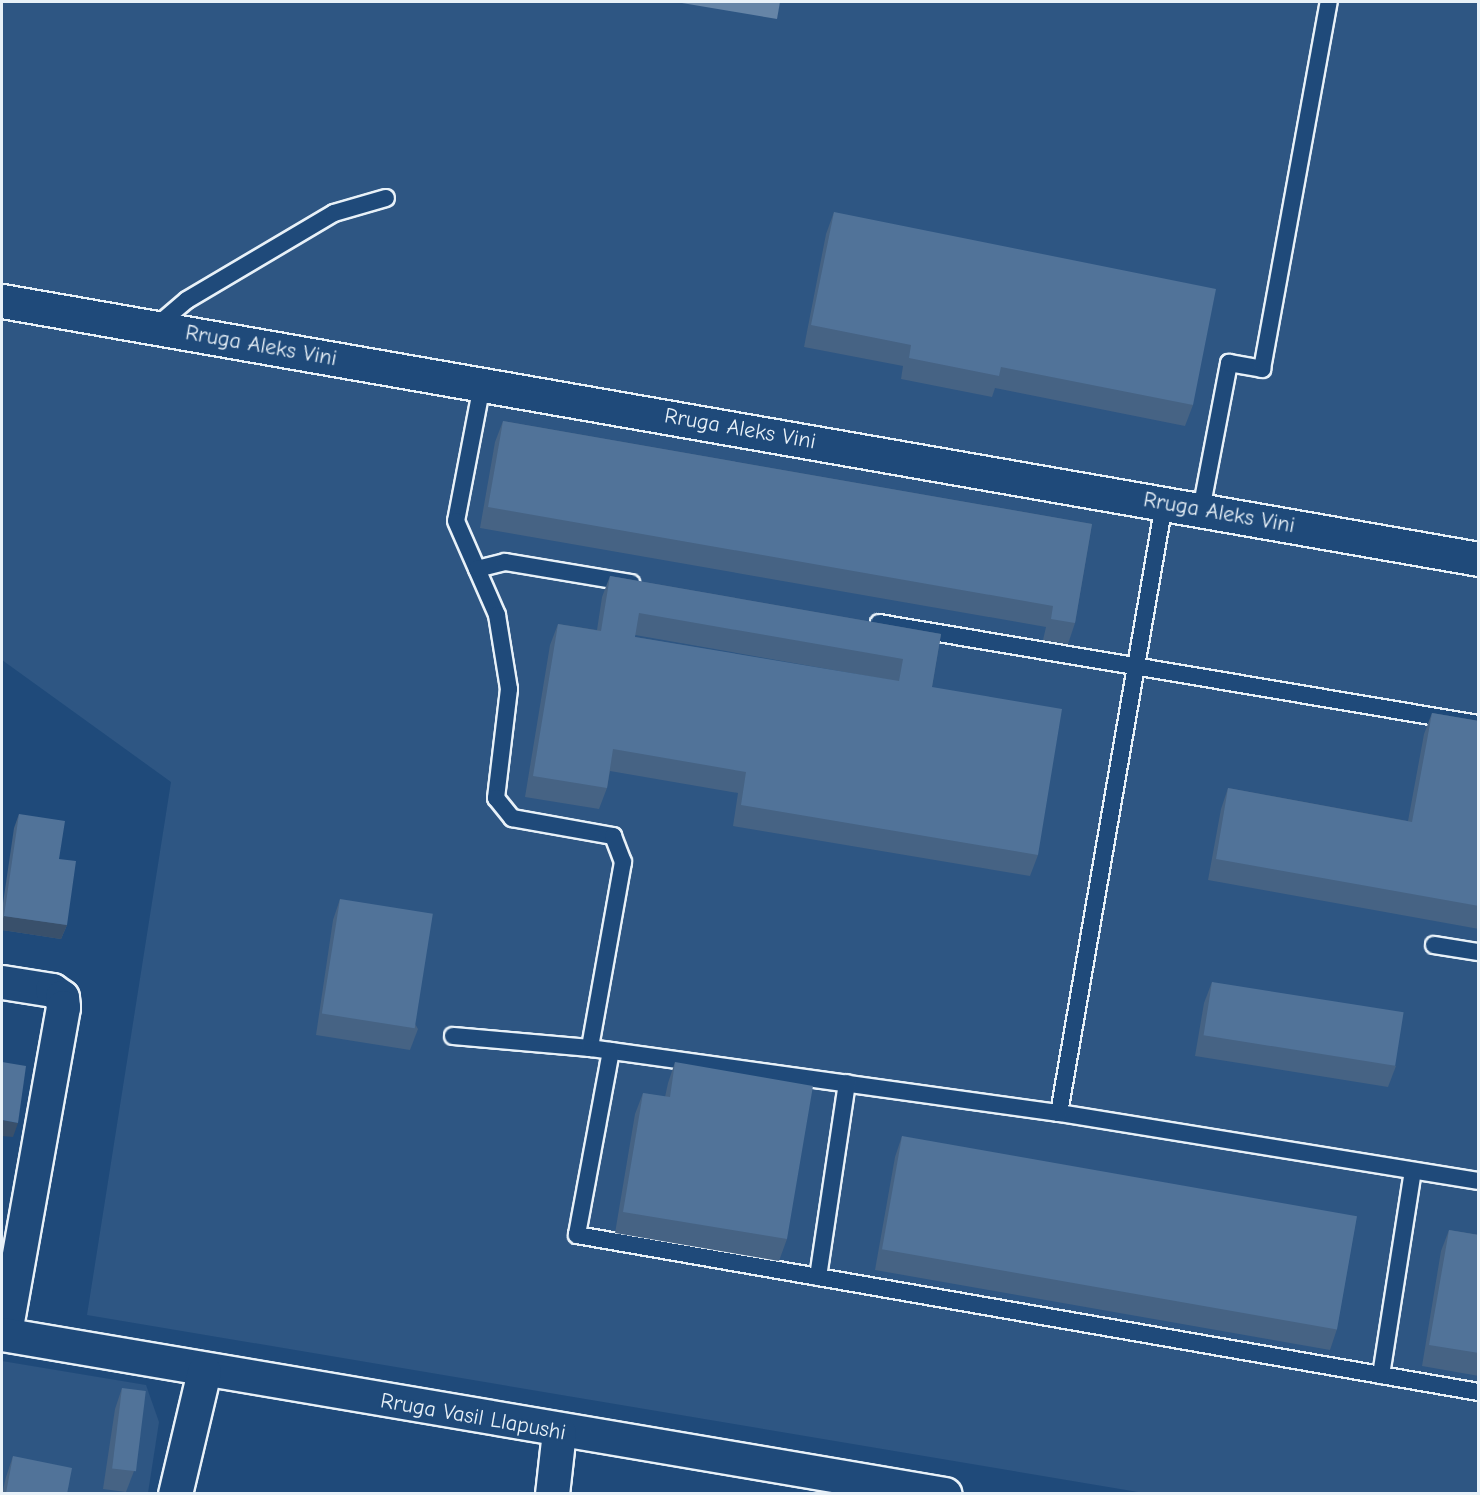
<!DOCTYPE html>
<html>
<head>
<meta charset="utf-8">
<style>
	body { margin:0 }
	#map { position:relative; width:1480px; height:1495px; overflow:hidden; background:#1f4a7a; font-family:"Comic Neue",sans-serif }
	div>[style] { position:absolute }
	.built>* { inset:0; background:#2e5683 }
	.water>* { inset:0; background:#6685a7 }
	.roads { filter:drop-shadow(2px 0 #e8f1f8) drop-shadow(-2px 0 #e8f1f8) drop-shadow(0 2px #e8f1f8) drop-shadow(0 -2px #e8f1f8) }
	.lane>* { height:16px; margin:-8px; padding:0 8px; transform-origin:8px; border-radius:8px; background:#1f4a7a }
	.street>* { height:33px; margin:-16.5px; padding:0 16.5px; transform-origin:16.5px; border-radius:16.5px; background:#1f4a7a }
	.wall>* { inset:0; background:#466384 }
	.shaded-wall>* { inset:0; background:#39506b }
	.building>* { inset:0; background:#517399; transform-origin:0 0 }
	span { translate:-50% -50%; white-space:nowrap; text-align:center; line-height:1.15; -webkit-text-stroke:5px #1f4a7a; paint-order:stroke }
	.street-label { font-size:22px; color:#e8f1f8 }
	.frame { position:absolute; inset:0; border:3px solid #e8f1f8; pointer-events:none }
</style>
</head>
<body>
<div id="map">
	<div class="built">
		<i style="clip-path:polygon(2px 2px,1478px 2px,1478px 1493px,1144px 1493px,87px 1315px,171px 782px,2px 660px)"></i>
		<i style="clip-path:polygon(2px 1361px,146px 1385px,159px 1422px,148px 1493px,2px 1493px)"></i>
	</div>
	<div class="water">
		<i style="clip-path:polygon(676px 2px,780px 2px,777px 19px)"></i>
	</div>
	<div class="roads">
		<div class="lane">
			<i style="left:154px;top:328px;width:43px;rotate:-40.3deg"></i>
			<i style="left:187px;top:300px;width:171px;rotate:-30.6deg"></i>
			<i style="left:334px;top:213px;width:54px;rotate:-16.1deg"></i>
			<i style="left:482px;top:385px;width:138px;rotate:100.8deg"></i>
			<i style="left:456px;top:521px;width:103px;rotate:66.4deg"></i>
			<i style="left:497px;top:615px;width:75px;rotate:80.8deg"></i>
			<i style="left:509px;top:689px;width:110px;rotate:96.8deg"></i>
			<i style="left:496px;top:798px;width:26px;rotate:51deg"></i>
			<i style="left:512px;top:818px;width:103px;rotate:10.1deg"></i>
			<i style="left:613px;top:836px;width:28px;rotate:69deg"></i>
			<i style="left:623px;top:862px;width:189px;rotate:100.1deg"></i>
			<i style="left:1201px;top:510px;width:150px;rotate:-79.2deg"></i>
			<i style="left:1229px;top:363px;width:34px;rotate:10deg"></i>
			<i style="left:1262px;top:369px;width:373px;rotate:-79.7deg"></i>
			<i style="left:477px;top:569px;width:29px;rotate:-14deg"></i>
			<i style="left:505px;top:562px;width:128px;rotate:9.5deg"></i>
			<i style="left:879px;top:623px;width:607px;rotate:9.57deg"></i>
			<i style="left:1434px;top:945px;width:45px;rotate:9deg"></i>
			<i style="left:453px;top:1036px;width:138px;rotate:5deg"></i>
			<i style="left:590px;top:1048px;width:473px;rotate:7.9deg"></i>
			<i style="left:1059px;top:1113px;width:424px;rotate:9.2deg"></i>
			<i style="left:611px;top:1051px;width:187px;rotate:100.5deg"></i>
			<i style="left:577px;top:1235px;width:915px;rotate:9.88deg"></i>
			<i style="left:1059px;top:1113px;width:618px;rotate:-80.22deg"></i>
			<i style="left:818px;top:1277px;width:196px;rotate:-81.5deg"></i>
			<i style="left:1381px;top:1375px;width:206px;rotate:-81.1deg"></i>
		</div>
		<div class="street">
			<i style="left:2px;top:301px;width:1498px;rotate:9.91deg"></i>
			<i style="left:2px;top:982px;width:51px;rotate:9.1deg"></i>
			<i style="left:52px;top:990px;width:12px;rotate:35deg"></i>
			<i style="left:62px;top:997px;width:10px;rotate:84deg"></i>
			<i style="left:63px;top:1007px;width:332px;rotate:100.1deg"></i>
			<i style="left:2px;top:1334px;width:956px;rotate:9.63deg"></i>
			<i style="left:175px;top:1494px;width:126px;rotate:-76.7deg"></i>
			<i style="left:552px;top:1494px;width:62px;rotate:-83.6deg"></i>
		</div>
	</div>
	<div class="wall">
		<i style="clip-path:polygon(834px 212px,1193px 405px,1185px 426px,995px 388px,992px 397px,901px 379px,903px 366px,804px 347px,826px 234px)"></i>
		<i style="clip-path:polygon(503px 421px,1092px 524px,1075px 623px,1068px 644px,1043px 640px,1046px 627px,480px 528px,495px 442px)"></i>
		<i style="clip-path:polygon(evenodd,610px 576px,941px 634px,932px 687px,1038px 855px,1030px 876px,733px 826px,738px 793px,610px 771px,607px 788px,599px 809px,525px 797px,550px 645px,558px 624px,597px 630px,602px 597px,610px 576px,635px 635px,895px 681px,635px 637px,635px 635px)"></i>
		<i style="clip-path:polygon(1432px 713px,1479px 721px,1479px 929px,1208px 880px,1221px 809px,1228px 788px,1408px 821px,1424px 734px)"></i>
		<i style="clip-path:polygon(19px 814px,59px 859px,67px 925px,61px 939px,2px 930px,2px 910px,14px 828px)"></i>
		<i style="clip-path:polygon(340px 899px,418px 1029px,410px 1050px,316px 1035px,333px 920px)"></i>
		<i style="clip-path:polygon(1212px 982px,1396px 1066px,1388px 1087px,1195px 1056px,1204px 1003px)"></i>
		<i style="clip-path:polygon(675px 1062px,787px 1239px,779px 1261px,615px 1233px,635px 1114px,643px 1093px,665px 1097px,668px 1083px)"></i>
		<i style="clip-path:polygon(902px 1136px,1337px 1329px,1330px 1350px,875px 1270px,895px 1157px)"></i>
		<i style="clip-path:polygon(1449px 1230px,1479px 1235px,1479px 1376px,1422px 1366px,1441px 1251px)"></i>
		<i style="clip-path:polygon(122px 1388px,134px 1471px,126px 1492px,103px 1489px,115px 1409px)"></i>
		<i style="clip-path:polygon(13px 1456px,67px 1494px,2px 1494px,6px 1477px)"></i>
	</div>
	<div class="shaded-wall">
		<i style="clip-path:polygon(4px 916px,67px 925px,61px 939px,2px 930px,2px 921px)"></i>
		<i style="clip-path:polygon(2px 1120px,18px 1123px,13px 1137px,2px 1136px)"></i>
	</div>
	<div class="building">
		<i style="clip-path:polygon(834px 212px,1216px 289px,1193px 405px,1001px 367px,999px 376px,909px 358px,911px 345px,811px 325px)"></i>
		<i style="clip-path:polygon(503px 421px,1092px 524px,1075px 623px,1051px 619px,1053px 606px,488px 507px)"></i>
		<i style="clip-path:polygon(evenodd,610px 576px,941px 634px,932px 687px,1062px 709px,1038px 855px,741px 805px,746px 772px,613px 749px,607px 788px,533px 776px,558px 624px,601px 631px,610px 576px,639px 613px,903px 659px,899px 681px,635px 637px,639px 613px)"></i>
		<i style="clip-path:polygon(1432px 713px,1479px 721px,1479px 906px,1216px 859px,1228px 788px,1412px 822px)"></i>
		<i style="clip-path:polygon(19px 814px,65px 821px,59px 859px,76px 861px,67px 925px,4px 916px)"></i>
		<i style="left:340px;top:899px;width:94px;height:116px;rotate:9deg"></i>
		<i style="left:1212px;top:982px;width:194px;height:54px;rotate:9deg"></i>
		<i style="clip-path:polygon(2px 1062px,26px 1066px,18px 1123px,2px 1120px)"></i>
		<i style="clip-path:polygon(675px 1062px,813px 1086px,787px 1239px,623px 1212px,643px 1093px,670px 1097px)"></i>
		<i style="left:902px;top:1136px;width:462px;height:115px;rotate:10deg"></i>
		<i style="clip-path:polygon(1449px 1230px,1479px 1235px,1479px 1353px,1429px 1345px)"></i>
		<i style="left:122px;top:1388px;width:24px;height:81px;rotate:7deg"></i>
		<i style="clip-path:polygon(13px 1456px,72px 1468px,67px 1494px,6px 1493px)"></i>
	</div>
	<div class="street-label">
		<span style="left:261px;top:346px;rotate:10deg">Rruga Aleks Vini</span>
		<span style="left:740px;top:429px;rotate:10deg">Rruga Aleks Vini</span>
		<span style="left:1219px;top:513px;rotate:10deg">Rruga Aleks Vini</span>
		<span style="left:473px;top:1417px;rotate:10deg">Rruga Vasil Llapushi</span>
	</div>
	<div class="frame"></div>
</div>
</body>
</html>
